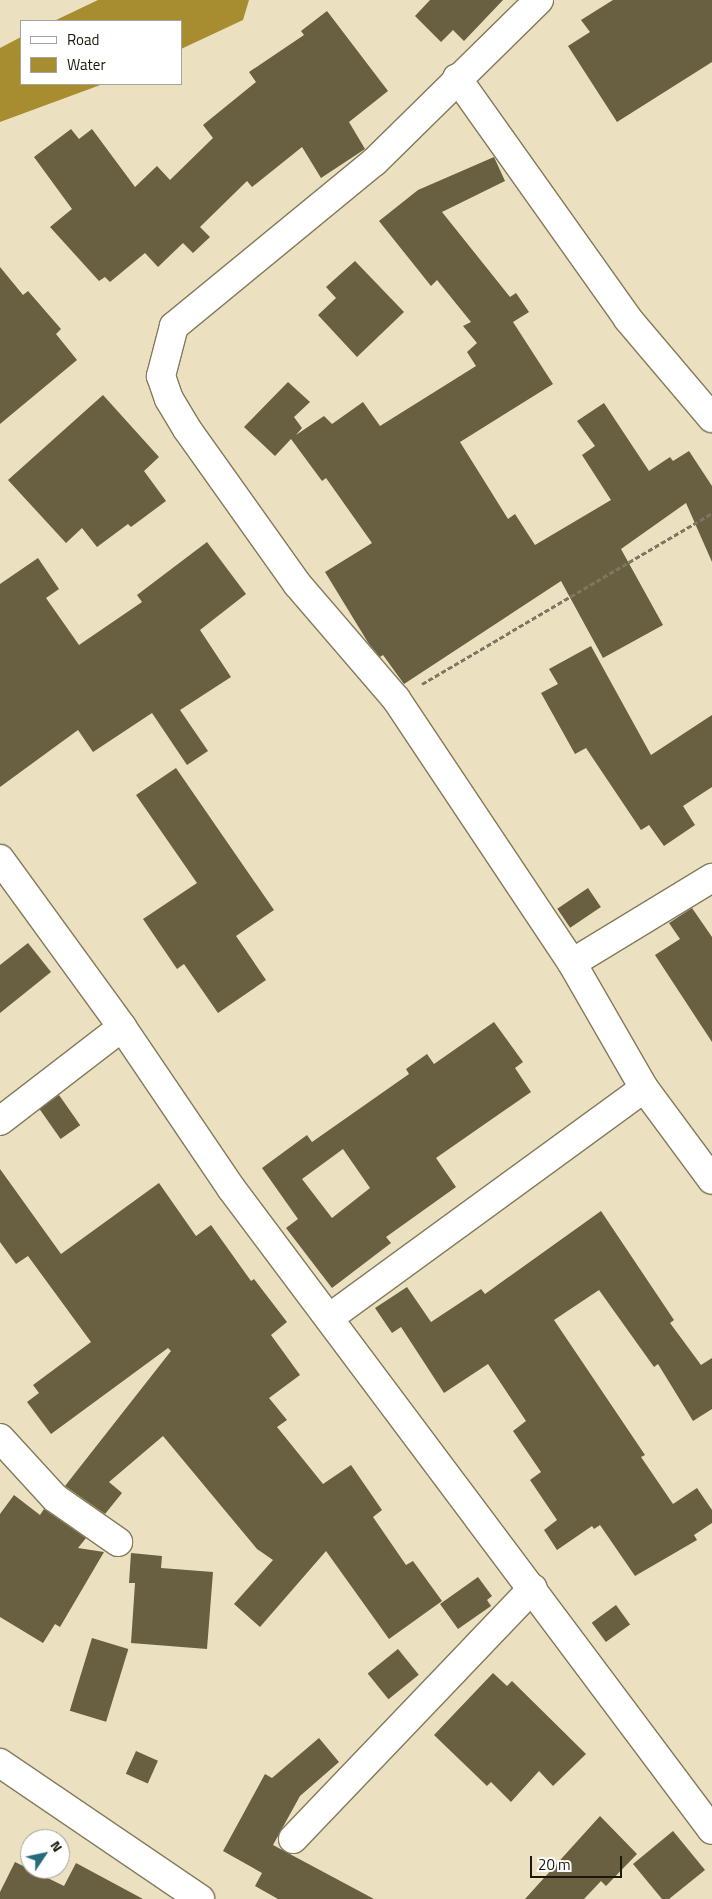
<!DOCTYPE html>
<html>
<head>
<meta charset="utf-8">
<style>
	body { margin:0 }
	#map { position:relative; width:712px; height:1899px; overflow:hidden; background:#ebe0bf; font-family:"Titillium Web",sans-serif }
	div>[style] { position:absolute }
	.water>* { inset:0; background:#a88d30 }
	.building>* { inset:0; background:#695f41; transform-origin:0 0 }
	.path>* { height:3px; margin-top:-1.5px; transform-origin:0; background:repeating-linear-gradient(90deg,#7d7660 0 5px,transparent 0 7.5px) }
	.roads { filter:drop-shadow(1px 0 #847a5c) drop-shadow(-1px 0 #847a5c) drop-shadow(0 1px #847a5c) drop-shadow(0 -1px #847a5c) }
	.minor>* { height:28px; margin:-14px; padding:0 14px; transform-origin:14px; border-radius:14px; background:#fff }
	span { translate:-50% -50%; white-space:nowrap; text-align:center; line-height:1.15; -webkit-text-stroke:5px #fff; paint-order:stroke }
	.legend { position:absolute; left:20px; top:20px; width:162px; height:65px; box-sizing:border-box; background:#fff; border:1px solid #a4a39e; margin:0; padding:6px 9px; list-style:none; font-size:15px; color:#1c180c }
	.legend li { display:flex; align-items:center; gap:10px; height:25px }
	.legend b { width:25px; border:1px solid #a4a39e }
	.north { position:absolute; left:20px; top:1829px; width:50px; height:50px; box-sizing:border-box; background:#fff; border:1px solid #a4a39e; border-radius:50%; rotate:56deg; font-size:14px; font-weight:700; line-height:20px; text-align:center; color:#1c180c }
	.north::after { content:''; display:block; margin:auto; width:18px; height:22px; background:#266a7b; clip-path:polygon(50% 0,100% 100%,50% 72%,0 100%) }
	.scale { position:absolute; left:530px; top:1856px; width:92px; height:22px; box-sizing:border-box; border:2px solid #1c180c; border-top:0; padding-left:6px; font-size:15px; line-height:18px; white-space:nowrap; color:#1c180c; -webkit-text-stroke:4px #fff; paint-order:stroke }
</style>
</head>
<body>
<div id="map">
	<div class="water">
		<i style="clip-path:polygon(98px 0,249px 0,243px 20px,181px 49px,181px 21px,54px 21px)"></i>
		<i style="clip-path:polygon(21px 37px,21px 84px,103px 84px,0 122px,0 48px)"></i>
	</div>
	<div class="building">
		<i style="clip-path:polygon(430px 0,503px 0,464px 41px,453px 30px,441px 42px,415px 16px)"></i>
		<i style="clip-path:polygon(613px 0,712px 0,712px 62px,617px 122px,568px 46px,590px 32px,581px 20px)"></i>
		<i style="clip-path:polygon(327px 11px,388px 91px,349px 122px,365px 149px,321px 178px,302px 147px,252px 187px,247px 181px,200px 227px,210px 237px,193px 253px,183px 243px,158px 267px,145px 253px,110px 282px,105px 277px,99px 281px,50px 227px,72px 209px,34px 157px,71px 129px,79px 139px,92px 129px,135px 187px,157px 166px,170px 180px,213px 138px,203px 125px,256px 82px,249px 72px,304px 35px,301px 31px)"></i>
		<i style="clip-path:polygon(494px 157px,505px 181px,442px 212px,510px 297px,516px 293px,529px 312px,513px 322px,553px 384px,460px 442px,508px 519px,515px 514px,535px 545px,611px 500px,582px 455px,595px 446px,577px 421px,604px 403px,649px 471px,670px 457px,673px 461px,689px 451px,712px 486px,712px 562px,686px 503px,621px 549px,663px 625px,603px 658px,561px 581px,404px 684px,383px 655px,380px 657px,369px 644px,325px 572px,372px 543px,326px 478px,322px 481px,291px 439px,275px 456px,244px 427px,288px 382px,310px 402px,294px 417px,302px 428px,296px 435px,324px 416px,332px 424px,363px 402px,380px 426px,476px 366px,467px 352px,477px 343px,463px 326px,471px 322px,437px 280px,431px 286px,379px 221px,418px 190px)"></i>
		<i style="clip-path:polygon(355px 261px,404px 312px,357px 357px,318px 315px,336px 298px,326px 287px)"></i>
		<i style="clip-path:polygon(0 267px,23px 295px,28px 291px,61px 329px,56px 334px,77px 360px,0 424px)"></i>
		<i style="clip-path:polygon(103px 395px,159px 457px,144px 471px,166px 501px,131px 527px,128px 524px,97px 547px,82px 528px,66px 543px,8px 480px)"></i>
		<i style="clip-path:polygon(207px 542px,246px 594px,200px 630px,231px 677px,180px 710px,208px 751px,187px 765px,152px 713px,93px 752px,78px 730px,0 787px,0 584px,38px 558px,59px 589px,46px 598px,79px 645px,142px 602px,137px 595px)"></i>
		<i style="clip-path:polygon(591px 646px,651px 755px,712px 715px,712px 787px,683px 806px,695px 825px,664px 846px,649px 825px,641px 830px,586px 748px,575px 754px,541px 693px,558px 684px,549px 669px)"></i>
		<i style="clip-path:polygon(176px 768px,274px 910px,236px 936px,266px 980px,218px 1013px,184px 964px,177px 969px,143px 919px,197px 883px,136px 795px)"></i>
		<i style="left:588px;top:888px;width:23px;height:37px;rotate:56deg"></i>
		<i style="clip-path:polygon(692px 908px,712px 937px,712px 1042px,655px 955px,680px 939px,669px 923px)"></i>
		<i style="clip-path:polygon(28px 943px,51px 972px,0 1013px,0 965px)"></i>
		<i style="clip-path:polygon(evenodd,494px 1022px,523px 1062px,515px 1068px,531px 1092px,436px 1158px,456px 1187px,386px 1237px,391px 1243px,332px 1288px,286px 1228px,298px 1219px,262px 1168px,307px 1135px,312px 1142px,409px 1074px,406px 1069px,427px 1054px,434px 1064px,494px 1022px,343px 1149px,370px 1188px,332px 1218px,302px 1179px,343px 1149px)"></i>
		<i style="left:59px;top:1095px;width:37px;height:24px;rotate:55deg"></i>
		<i style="clip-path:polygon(0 1169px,61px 1254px,159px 1183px,196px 1236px,211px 1225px,251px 1281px,254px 1279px,287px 1322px,271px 1335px,300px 1375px,269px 1398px,287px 1420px,277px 1427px,323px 1484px,351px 1465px,382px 1510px,373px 1517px,406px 1565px,413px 1561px,442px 1601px,389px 1639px,326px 1551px,260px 1627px,234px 1604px,273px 1560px,257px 1549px,163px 1436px,109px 1482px,122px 1493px,105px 1514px,65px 1486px,171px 1351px,168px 1348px,51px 1434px,27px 1402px,39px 1393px,33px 1385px,91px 1342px,28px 1256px,16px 1264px,0 1242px)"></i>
		<i style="clip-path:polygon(601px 1211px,674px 1320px,670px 1323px,701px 1365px,712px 1358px,712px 1409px,693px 1421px,658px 1364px,654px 1367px,599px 1290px,554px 1320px,645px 1455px,641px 1457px,673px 1504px,697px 1488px,712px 1510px,712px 1523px,694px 1535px,697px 1540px,635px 1576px,600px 1525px,594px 1529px,592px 1526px,557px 1550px,544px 1530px,557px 1520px,530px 1480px,541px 1472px,513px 1431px,526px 1421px,488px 1364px,444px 1393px,401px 1327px,392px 1333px,375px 1308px,407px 1287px,431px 1322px,481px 1289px,485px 1294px)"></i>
		<i style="clip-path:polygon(14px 1495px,40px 1515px,44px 1509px,86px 1538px,78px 1548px,104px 1552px,60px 1627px,55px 1624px,43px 1643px,0 1617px,0 1514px)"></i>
		<i style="clip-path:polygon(131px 1553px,162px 1556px,161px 1568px,213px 1572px,207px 1649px,131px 1643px,135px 1583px,129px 1583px)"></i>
		<i style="clip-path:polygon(478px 1577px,492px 1596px,487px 1600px,491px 1606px,458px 1629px,440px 1604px)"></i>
		<i style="left:616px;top:1605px;width:24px;height:30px;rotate:54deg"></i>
		<i style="left:92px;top:1638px;width:38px;height:76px;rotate:17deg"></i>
		<i style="left:398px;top:1649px;width:33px;height:39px;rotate:51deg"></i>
		<i style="clip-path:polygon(493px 1673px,507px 1686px,512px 1681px,586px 1754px,553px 1786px,539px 1771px,511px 1802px,491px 1782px,487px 1786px,434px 1735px)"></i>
		<i style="clip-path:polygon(319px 1738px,339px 1762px,300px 1796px,273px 1845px,374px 1899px,278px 1899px,255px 1886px,262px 1873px,223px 1851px,265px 1774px,272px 1778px)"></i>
		<i style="left:136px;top:1751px;width:24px;height:25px;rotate:24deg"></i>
		<i style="clip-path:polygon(600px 1816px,637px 1854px,606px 1886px,601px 1881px,584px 1899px,525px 1899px)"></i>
		<i style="clip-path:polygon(673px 1831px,705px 1870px,669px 1899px,662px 1899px,633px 1864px)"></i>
		<i style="clip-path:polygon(15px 1862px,64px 1886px,76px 1863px,143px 1899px,0 1899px,0 1892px)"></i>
	</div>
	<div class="path">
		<i style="left:422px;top:684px;width:337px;rotate:-30.5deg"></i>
	</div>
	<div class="roads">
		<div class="minor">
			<i style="left:539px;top:0;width:231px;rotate:135.5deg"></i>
			<i style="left:374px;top:162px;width:259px;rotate:140.6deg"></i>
			<i style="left:174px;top:326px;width:52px;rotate:104.6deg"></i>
			<i style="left:161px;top:376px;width:24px;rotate:71deg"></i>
			<i style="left:169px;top:399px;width:35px;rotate:59deg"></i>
			<i style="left:187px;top:429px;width:191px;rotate:54.6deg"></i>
			<i style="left:298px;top:585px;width:150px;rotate:49.3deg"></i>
			<i style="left:396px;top:699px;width:317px;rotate:56.3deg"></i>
			<i style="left:572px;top:963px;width:144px;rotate:60.1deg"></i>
			<i style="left:644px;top:1088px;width:114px;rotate:53.5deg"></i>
			<i style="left:457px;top:78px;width:296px;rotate:54.6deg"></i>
			<i style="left:628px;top:319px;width:130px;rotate:49.7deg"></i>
			<i style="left:0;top:859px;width:208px;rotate:54deg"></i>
			<i style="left:122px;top:1027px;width:194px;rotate:55.9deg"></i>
			<i style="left:231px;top:1188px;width:802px;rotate:53.16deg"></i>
			<i style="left:572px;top:963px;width:164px;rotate:-31.3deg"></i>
			<i style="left:0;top:1121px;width:154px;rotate:-37.6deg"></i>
			<i style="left:329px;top:1318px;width:390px;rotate:-36.1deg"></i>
			<i style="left:0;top:1438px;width:81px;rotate:47.5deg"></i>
			<i style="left:55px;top:1498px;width:77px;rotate:34.9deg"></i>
			<i style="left:0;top:1763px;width:242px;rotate:34.2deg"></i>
			<i style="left:293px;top:1839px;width:347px;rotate:-46.3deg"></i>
		</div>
	</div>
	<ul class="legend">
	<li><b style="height:6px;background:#fff"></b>Road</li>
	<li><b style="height:14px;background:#a88d30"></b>Water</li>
	</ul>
	<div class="north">N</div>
	<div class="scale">20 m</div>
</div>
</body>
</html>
